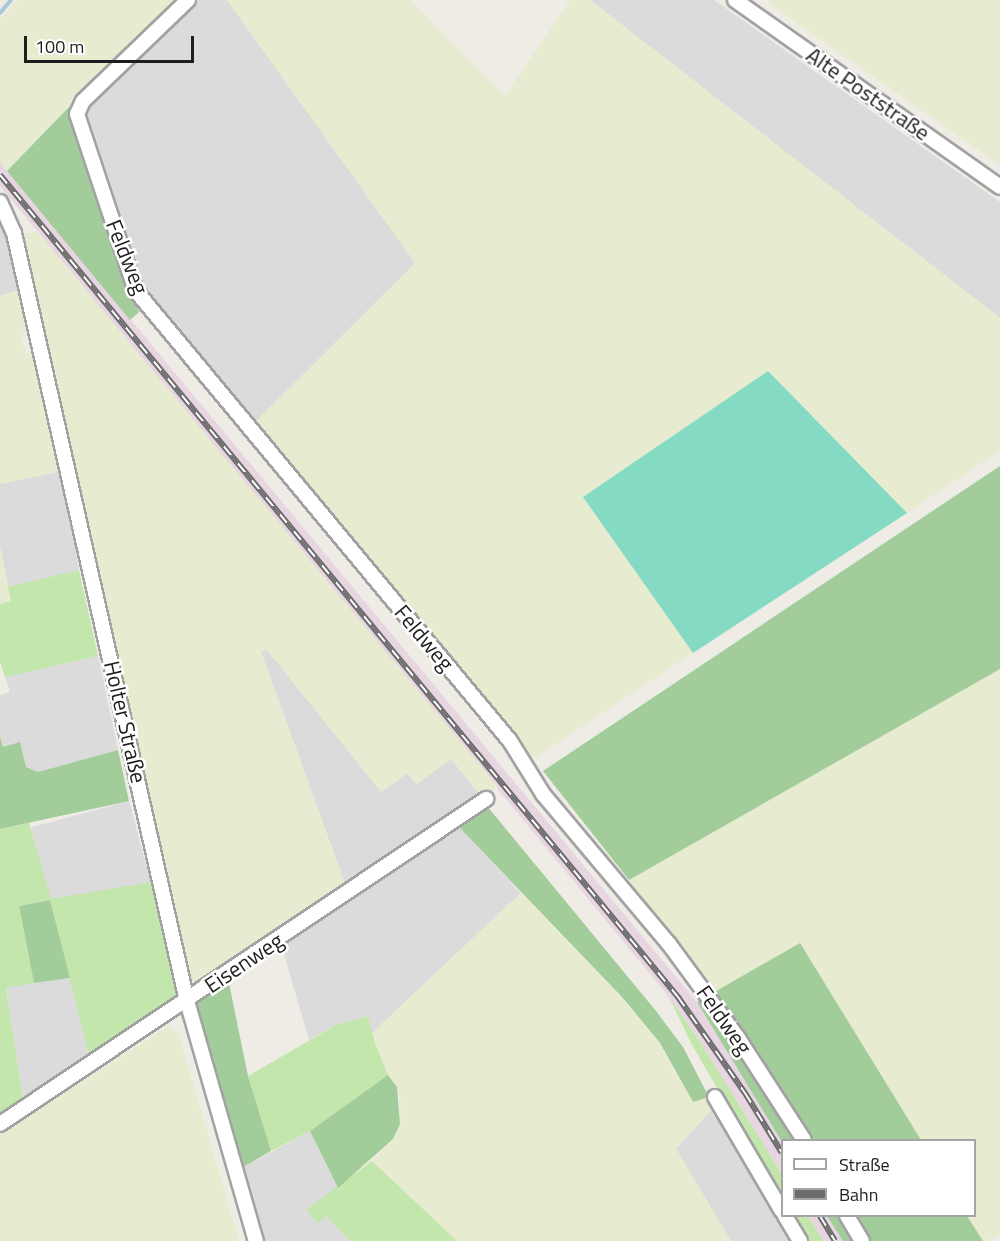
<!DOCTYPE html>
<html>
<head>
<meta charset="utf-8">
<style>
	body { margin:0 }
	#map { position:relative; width:1000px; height:1241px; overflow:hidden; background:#eeece4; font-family:"Titillium Web",sans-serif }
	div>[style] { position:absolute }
	.residential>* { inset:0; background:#dcdbdb; transform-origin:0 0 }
	.industrial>* { inset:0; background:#e7d6e2 }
	.farmland>* { inset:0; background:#e7ecd0 }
	.grass>* { inset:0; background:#c2e6ac }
	.forest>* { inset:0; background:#a3cc9b }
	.pitch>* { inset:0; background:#85dac4 }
	.stream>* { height:4px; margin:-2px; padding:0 2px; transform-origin:2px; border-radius:2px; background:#a6c8da }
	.roads { filter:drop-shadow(2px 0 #a2a2a2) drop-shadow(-2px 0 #a2a2a2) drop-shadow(0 2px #a2a2a2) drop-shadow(0 -2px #a2a2a2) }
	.minor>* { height:14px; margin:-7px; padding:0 7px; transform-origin:7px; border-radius:7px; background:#fff }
	.rail>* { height:6px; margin-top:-3px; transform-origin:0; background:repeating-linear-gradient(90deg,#fff 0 11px,#6c6c6c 0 22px); box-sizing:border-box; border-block:2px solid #6c6c6c }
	span { translate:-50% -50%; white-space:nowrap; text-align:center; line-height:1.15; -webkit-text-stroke:5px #fff; paint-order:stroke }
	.street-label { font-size:22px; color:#1e1e1e }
	.legend { position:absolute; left:781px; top:1139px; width:195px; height:78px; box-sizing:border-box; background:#fff; border:2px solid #a5a5a5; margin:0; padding:8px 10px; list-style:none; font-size:18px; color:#1e1e1e }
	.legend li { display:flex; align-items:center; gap:12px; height:30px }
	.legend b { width:30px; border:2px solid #a5a5a5 }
	.scale { position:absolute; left:24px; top:36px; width:170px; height:27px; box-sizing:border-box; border:3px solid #1e1e1e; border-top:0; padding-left:8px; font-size:18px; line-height:21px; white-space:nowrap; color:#1e1e1e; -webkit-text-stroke:4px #fff; paint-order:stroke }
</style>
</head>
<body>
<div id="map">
	<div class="residential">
		<i style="clip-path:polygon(195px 0,227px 0,416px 264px,252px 425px,140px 286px,81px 113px)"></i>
		<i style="clip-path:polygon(590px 0,714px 0,1000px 202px,1000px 318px)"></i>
		<i style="clip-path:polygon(0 216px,5px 225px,20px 290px,0 296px)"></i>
		<i style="clip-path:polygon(62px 471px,79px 570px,8px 587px,0 546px,0 484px)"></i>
		<i style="clip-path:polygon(266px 649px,408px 773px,416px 784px,451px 759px,483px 798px,347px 889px,261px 652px)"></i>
		<i style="clip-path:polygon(98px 656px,118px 750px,38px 772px,26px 767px,20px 743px,3px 747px,0 737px,0 695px,10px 692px,5px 677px)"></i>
		<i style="left:129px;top:801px;width:84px;height:102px;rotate:75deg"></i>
		<i style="clip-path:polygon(458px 826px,521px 893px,372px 1033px,368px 1016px,336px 1025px,309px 1040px,281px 944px)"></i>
		<i style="clip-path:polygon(70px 978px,90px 1059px,23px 1099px,6px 987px)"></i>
		<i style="clip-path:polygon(711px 1110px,759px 1187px,790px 1241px,731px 1241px,676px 1149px)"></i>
		<i style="clip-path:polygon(310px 1131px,338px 1188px,306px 1211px,326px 1216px,350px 1241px,259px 1241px,240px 1169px)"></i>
	</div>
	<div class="industrial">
		<i style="clip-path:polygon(0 162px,697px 1002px,782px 1142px,782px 1174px,701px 1043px,669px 997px,0 186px)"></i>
		<i style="clip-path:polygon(808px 1216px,827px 1216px,843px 1241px,824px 1241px)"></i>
	</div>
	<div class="farmland">
		<i style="clip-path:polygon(18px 0,177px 0,7px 171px,0 162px,0 19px)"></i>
		<i style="clip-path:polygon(227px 0,410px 0,505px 96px,570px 0,590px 0,1000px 318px,1000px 451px,907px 513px,768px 371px,583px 497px,693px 653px,530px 761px,252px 425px,415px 263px)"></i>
		<i style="clip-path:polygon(770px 0,1000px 0,1000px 165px,768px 3px)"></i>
		<i style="clip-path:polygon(37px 231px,498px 787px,483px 798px,451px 759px,417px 784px,408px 773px,381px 792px,266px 649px,261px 652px,347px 889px,201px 983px,188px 978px,70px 470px,35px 284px,22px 235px)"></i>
		<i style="clip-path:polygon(20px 290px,30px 331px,21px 334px,26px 354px,35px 352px,62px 471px,0 484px,0 296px)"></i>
		<i style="clip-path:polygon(0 546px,11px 601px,0 604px)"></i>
		<i style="clip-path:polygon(1000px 669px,1000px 1234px,989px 1241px,983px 1241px,967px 1216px,974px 1216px,974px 1140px,921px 1140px,800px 943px,713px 993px,629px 880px)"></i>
		<i style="clip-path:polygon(521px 893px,622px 998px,659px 1044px,692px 1102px,706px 1098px,711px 1110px,676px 1149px,731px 1241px,457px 1241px,372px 1161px,393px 1139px,400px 1124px,401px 1106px,397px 1087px,388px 1075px,372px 1033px)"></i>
		<i style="clip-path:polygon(170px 1025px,179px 1035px,239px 1241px,0 1241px,0 1135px)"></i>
	</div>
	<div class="grass">
		<i style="clip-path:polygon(79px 570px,98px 656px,5px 677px,0 662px,0 604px,11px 601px,8px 587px)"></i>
		<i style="clip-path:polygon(29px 823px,51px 899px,151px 882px,178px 994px,177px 1001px,90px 1059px,50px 900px,19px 906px,34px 983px,6px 988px,23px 1099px,0 1115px,0 829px)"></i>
		<i style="clip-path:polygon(669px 997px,701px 1043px,782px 1174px,782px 1199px,692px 1045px)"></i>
		<i style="clip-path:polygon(368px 1016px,375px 1043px,388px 1075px,310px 1131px,271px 1151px,248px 1076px,336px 1025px)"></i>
		<i style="clip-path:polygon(372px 1161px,457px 1241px,350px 1241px,326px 1216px,318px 1223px,306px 1210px)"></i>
		<i style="clip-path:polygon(792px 1216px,808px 1216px,824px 1241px,807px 1241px)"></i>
	</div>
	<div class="forest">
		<i style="clip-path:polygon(69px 107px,139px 312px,130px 320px,7px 171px)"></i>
		<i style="clip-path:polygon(1000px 466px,1000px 669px,629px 880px,543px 771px)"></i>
		<i style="clip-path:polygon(0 737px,3px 747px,20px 742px,26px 767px,38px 772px,118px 750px,129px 801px,0 829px)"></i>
		<i style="clip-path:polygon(487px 806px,656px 1011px,683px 1047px,709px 1097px,693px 1102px,660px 1043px,622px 997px,458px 826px)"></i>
		<i style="clip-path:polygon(50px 900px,70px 978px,34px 983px,19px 906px)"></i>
		<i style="clip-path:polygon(800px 943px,921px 1140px,782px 1142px,697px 1002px)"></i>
		<i style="clip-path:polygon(229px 983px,248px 1076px,271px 1151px,240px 1169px,195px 1005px,214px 990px)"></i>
		<i style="clip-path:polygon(388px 1075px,397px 1087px,400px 1124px,393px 1139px,338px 1188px,310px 1131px)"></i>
		<i style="clip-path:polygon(827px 1216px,967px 1216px,983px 1241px,843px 1241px)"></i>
	</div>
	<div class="pitch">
		<i style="clip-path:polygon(768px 371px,907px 513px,693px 653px,583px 497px)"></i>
	</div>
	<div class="stream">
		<i style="left:0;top:13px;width:17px;rotate:-50deg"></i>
	</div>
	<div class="roads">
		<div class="minor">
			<i style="left:188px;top:0;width:146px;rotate:136.1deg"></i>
			<i style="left:83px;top:101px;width:14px;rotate:115deg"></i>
			<i style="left:77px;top:114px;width:187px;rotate:71.6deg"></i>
			<i style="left:136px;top:291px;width:585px;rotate:50.27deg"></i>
			<i style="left:510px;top:741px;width:62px;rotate:58.1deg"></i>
			<i style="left:543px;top:794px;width:196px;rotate:50deg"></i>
			<i style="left:669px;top:944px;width:117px;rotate:53.7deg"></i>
			<i style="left:738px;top:1038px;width:121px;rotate:57.1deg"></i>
			<i style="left:735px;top:0;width:324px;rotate:35.2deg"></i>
			<i style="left:0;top:202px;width:34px;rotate:66deg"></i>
			<i style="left:14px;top:233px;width:787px;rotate:77.31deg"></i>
			<i style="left:187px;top:1001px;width:250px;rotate:74deg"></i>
			<i style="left:715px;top:1097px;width:132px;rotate:59.6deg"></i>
			<i style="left:0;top:1124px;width:585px;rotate:-33.77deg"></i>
			<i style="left:785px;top:1216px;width:29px;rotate:59deg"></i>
			<i style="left:847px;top:1216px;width:29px;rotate:59deg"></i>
		</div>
	</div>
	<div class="rail">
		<i style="left:0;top:175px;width:1066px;rotate:50.48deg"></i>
		<i style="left:678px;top:997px;width:117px;rotate:55.1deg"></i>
		<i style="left:745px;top:1093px;width:70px;rotate:58.3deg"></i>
		<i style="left:820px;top:1216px;width:29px;rotate:59deg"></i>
	</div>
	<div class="street-label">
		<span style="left:868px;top:94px;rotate:35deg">Alte Poststraße</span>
		<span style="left:127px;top:257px;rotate:68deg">Feldweg</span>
		<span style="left:424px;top:638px;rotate:50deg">Feldweg</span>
		<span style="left:125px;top:722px;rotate:77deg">Holter Straße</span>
		<span style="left:244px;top:963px;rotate:-34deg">Eisenweg</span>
		<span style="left:724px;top:1020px;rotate:55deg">Feldweg</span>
	</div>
	<ul class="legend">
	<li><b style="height:8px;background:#fff"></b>Straße</li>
	<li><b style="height:8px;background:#6c6c6c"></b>Bahn</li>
	</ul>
	<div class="scale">100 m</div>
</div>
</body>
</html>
